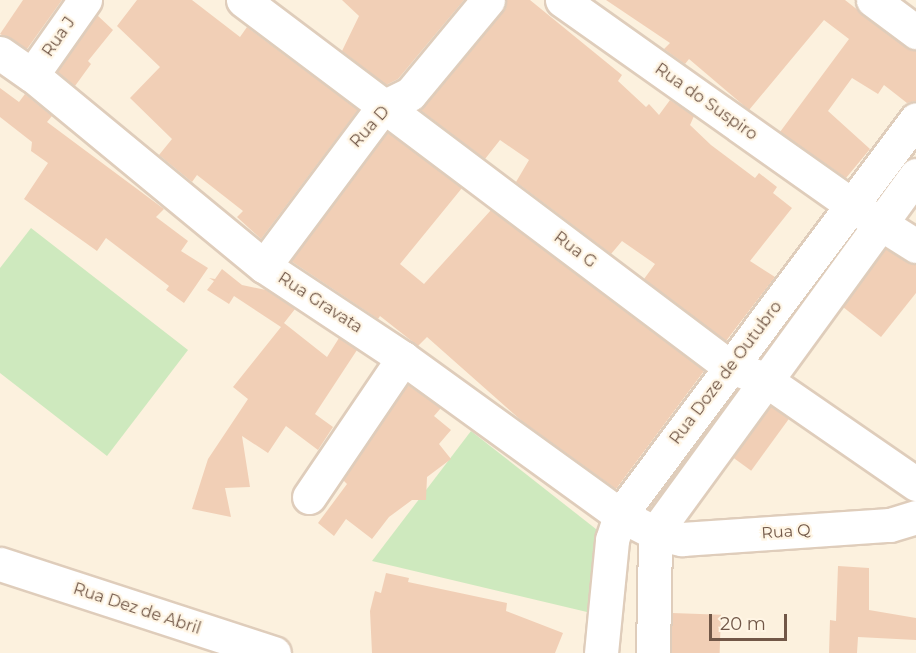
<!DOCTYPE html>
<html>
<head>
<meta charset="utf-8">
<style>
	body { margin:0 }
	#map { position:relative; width:916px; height:653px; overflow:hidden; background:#fcf1de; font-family:Montserrat,sans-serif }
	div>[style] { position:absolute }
	.green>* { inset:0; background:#cee9be }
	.building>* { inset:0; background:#f1cfb6; transform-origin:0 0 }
	.roads { filter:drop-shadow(2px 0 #dfcdbb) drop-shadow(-2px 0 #dfcdbb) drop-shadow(0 2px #dfcdbb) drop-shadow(0 -2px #dfcdbb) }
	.minor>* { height:33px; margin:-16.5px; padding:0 16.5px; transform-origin:16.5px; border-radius:16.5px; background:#fff }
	span { translate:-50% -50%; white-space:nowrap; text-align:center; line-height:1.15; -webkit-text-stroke:4.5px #fff5e4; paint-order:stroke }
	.street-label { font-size:16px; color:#715747 }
	.scale { position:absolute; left:709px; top:614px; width:78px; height:27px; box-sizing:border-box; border:3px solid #715747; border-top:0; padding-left:8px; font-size:18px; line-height:21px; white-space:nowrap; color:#715747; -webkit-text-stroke:4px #fff5e4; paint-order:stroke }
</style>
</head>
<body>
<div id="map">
	<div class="green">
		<i style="clip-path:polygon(31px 228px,188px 350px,107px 456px,0 373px,0 268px)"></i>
		<i style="clip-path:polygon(471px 431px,601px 533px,587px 612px,372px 561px)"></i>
	</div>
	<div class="building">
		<i style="clip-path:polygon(23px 0,62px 0,27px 49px,0 34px)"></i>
		<i style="clip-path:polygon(137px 0,192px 0,240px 37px,247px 27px,358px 110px,261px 239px,237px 217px,243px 211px,197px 175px,192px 182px,159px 155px,172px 139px,130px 98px,160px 67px,117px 26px)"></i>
		<i style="clip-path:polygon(342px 0,464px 0,398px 79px,386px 85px,342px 51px,359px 16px)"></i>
		<i style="clip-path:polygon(506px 0,530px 0,622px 75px,618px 81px,646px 107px,649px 104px,659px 115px,670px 100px,694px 116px,690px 125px,711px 145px,755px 178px,759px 173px,777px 187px,773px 193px,792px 208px,750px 261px,775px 277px,726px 341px,644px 279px,655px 264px,622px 241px,611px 254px,516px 182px,529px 160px,500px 140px,485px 159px,420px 110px,502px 12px)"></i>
		<i style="clip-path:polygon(606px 0,845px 0,905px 47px,916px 50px,916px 101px,907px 103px,884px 85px,878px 94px,852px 78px,828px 111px,870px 149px,846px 178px,780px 132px,849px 39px,824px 20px,749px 110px,689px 59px,685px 64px,664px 49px,670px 43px)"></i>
		<i style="clip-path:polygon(97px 15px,113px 30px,88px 61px,91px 64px,75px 86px,57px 72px)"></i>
		<i style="clip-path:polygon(0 88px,19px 102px,25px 94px,52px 116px,47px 122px,164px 209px,156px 217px,188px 241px,181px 251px,208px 268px,184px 303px,166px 290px,169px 286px,106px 238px,97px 251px,24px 199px,48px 163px,31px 151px,32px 142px,0 117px)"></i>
		<i style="clip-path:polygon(387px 132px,462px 188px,400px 264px,424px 284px,491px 210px,704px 371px,616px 489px,523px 422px,427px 337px,418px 346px,380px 316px,378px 319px,291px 261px)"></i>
		<i style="clip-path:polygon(885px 249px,916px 265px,916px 293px,881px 337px,843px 307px)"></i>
		<i style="clip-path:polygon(222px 269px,242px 285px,266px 290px,295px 309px,284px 323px,327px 357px,339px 338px,357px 350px,315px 414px,333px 427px,318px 450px,286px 426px,268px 453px,242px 436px,250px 487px,225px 488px,231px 517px,192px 509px,208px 459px,248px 399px,233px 387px,281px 327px,234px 296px,229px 304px,207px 290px,214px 281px,209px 278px,215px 279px)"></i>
		<i style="clip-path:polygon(408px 385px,441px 408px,434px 416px,451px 430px,439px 444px,451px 459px,427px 477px,426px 500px,412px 500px,389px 517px,372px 539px,346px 519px,334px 536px,318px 523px,347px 484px,343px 480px)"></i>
		<i style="left:771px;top:406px;width:22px;height:64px;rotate:36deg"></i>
		<i style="clip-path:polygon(838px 566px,869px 568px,869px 610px,916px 618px,916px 640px,858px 637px,857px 653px,829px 653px,830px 620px,836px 621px)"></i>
		<i style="clip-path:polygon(386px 573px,409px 578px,408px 582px,507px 603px,506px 611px,563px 633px,555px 653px,372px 653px,370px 611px,375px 591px,381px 593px)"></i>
		<i style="left:672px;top:613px;width:49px;height:40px;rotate:2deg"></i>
	</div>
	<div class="roads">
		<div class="minor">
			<i style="left:243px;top:0;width:610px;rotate:37deg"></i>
			<i style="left:730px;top:367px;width:36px;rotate:19deg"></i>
			<i style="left:764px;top:379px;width:185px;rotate:34.6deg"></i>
			<i style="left:562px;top:0;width:354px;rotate:35.3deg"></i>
			<i style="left:851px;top:205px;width:77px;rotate:32.2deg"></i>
			<i style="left:873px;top:0;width:54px;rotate:36.7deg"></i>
			<i style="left:0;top:53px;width:39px;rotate:35deg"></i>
			<i style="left:32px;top:75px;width:301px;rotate:39.5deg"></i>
			<i style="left:264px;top:266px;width:167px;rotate:33.5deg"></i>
			<i style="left:403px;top:358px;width:268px;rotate:35.9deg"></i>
			<i style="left:620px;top:515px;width:39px;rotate:27deg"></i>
			<i style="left:655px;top:533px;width:28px;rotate:13deg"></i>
			<i style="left:682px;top:539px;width:208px;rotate:-3.9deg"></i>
			<i style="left:890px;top:525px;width:27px;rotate:-17deg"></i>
			<i style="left:32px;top:75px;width:92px;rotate:-54.8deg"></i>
			<i style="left:264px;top:266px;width:199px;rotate:-53.2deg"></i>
			<i style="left:383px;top:107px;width:30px;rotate:-26deg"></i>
			<i style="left:410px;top:94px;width:122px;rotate:-50.3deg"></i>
			<i style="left:309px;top:497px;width:168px;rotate:-55.9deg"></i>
			<i style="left:0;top:564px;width:288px;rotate:18deg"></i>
			<i style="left:601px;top:653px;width:114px;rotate:-84.4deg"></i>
			<i style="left:612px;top:540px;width:26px;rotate:-72deg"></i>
			<i style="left:620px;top:515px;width:494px;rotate:-53.2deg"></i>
			<i style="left:653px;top:653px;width:120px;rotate:-89deg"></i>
			<i style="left:655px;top:533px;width:443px;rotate:-53.9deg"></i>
		</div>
	</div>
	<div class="street-label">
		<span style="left:59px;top:37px;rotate:-55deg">Rua J</span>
		<span style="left:706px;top:102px;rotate:35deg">Rua do Suspiro</span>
		<span style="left:370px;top:127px;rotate:-48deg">Rua D</span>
		<span style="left:575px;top:250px;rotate:37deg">Rua G</span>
		<span style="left:320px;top:303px;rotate:33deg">Rua Gravata</span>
		<span style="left:726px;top:373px;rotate:-53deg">Rua Doze de Outubro</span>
		<span style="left:786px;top:532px;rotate:-4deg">Rua Q</span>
		<span style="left:137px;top:609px;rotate:18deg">Rua Dez de Abril</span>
	</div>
	<div class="scale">20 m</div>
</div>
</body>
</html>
